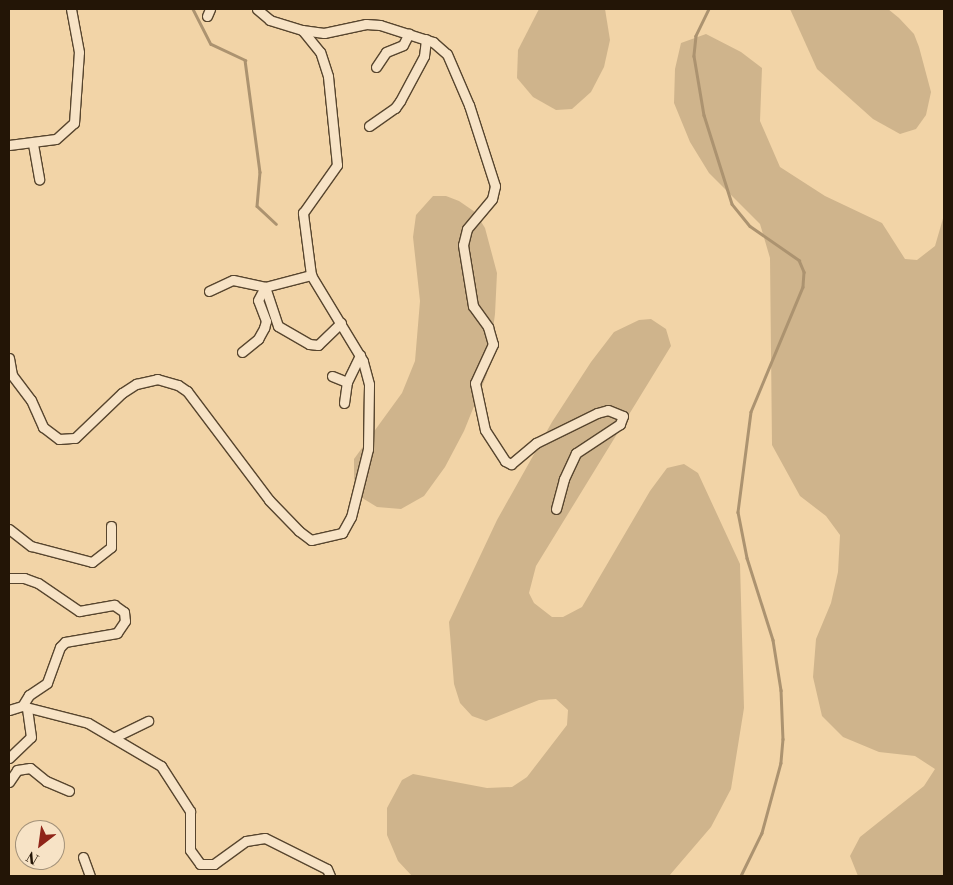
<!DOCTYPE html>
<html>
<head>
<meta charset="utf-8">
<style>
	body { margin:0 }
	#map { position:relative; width:953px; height:885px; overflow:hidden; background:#f2d4a7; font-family:"Libre Bodoni",serif }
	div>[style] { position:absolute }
	.green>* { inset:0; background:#cfb48c }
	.stream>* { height:2.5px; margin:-1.25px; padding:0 1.25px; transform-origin:1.25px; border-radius:1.25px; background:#ac9370 }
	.roads { filter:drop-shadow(1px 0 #57452e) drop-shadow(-1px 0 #57452e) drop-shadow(0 1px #57452e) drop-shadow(0 -1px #57452e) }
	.minor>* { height:9px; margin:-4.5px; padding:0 4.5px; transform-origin:4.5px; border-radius:4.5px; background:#f7e3c6 }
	span { translate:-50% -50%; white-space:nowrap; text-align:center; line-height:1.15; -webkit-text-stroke:4px #f7e3c6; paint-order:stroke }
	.frame { position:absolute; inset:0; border:10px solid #231506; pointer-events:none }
	.north { position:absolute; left:15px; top:820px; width:50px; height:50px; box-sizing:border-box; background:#f7e3c6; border:1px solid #a29179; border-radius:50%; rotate:210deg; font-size:14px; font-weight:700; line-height:20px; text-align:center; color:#231506 }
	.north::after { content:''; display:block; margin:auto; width:18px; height:22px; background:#8f2418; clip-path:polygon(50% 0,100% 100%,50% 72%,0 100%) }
</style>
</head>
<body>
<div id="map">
	<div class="green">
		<i style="clip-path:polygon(539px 9px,605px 9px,610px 40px,604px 67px,591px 92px,572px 109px,556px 110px,533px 97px,517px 78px,518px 50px)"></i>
		<i style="clip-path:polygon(790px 9px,888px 9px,899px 18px,914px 34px,919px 47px,931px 92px,926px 115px,916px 129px,900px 134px,873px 119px,817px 69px)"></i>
		<i style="clip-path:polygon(706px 34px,741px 52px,762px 68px,760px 121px,780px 167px,825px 196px,882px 223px,905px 259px,917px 260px,935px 246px,944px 215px,944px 876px,858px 876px,850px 856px,860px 837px,924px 786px,935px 769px,915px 756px,879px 752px,843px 737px,822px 716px,813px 677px,816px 639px,831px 603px,838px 572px,840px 535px,826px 516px,800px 496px,772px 445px,770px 258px,760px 224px,709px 173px,690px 142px,674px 103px,675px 69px,681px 43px)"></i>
		<i style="clip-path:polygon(433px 196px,446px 196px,459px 201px,475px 212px,485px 228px,497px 273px,495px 314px,487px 374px,464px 431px,445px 467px,424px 496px,401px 509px,377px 507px,359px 496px,354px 479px,354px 459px,402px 393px,415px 361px,420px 301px,413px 237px,416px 215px)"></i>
		<i style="clip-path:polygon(651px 319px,666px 329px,671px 346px,536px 566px,529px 593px,534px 603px,552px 617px,563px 617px,582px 607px,650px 491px,667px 468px,684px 464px,698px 473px,740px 564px,744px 708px,731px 789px,711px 827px,669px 876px,412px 876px,398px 861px,387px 835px,387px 808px,402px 780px,413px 774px,487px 788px,512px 787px,527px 777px,567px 725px,568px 710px,556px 699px,539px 700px,486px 721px,472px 716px,460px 703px,454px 684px,449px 622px,497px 520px,552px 422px,591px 362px,614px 332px,639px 320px)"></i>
	</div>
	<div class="stream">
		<i style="left:193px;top:9px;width:39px;rotate:63deg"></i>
		<i style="left:211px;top:44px;width:38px;rotate:25deg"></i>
		<i style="left:245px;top:60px;width:113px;rotate:82.4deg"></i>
		<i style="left:260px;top:172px;width:34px;rotate:95deg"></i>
		<i style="left:257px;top:206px;width:26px;rotate:43deg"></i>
		<i style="left:709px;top:9px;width:30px;rotate:116deg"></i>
		<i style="left:696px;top:36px;width:20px;rotate:96deg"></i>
		<i style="left:694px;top:56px;width:60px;rotate:80.4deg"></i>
		<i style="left:704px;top:115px;width:93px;rotate:72.5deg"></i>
		<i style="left:732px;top:204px;width:28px;rotate:51deg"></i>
		<i style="left:750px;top:226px;width:60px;rotate:34.8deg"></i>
		<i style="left:799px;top:260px;width:13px;rotate:67deg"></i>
		<i style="left:804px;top:272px;width:15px;rotate:94deg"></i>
		<i style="left:803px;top:287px;width:135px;rotate:112.6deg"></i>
		<i style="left:751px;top:412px;width:101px;rotate:97.4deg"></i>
		<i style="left:738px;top:512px;width:47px;rotate:78.9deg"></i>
		<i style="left:747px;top:558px;width:86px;rotate:72.4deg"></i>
		<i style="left:773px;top:640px;width:51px;rotate:80.9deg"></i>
		<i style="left:781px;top:690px;width:49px;rotate:87.7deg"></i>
		<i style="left:783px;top:739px;width:24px;rotate:95deg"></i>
		<i style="left:781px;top:763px;width:73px;rotate:105.2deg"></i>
		<i style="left:762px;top:833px;width:48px;rotate:116deg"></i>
	</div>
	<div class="roads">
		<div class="minor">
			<i style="left:207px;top:16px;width:8px;rotate:-67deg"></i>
			<i style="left:302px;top:30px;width:22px;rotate:8deg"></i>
			<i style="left:324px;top:33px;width:43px;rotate:-12.1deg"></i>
			<i style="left:366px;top:24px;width:14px;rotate:4deg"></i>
			<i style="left:380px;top:25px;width:56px;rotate:17.8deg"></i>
			<i style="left:433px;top:42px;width:18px;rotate:41deg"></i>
			<i style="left:447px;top:54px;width:56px;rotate:66.7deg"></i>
			<i style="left:469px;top:105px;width:85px;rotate:72.2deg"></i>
			<i style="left:495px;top:186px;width:13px;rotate:103deg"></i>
			<i style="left:492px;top:199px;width:39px;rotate:130deg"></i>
			<i style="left:467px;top:229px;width:16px;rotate:104deg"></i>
			<i style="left:463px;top:245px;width:62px;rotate:80.7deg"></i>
			<i style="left:473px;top:306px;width:26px;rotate:54deg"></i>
			<i style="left:488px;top:327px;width:18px;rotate:74deg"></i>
			<i style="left:493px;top:344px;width:43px;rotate:114.8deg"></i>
			<i style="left:475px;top:383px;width:48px;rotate:78deg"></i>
			<i style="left:485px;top:430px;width:37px;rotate:57deg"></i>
			<i style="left:505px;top:461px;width:7px;rotate:27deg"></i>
			<i style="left:511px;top:464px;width:33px;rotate:-40deg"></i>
			<i style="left:536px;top:443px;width:68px;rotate:-26.2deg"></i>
			<i style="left:597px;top:413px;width:11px;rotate:-15deg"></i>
			<i style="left:608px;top:410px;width:16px;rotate:22deg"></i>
			<i style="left:623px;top:416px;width:9px;rotate:111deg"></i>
			<i style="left:620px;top:424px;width:53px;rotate:146.6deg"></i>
			<i style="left:576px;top:453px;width:29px;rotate:115deg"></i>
			<i style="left:564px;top:479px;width:31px;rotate:105deg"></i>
			<i style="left:376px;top:67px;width:18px;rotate:-56deg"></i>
			<i style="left:386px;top:52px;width:18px;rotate:-22deg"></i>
			<i style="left:403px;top:45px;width:13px;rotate:-63deg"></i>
			<i style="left:369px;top:126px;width:32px;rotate:-35deg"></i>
			<i style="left:395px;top:108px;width:9px;rotate:-54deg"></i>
			<i style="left:400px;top:101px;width:51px;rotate:-61.9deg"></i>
			<i style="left:424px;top:56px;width:17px;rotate:-83deg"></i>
			<i style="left:33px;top:144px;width:36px;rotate:80deg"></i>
			<i style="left:9px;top:145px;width:47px;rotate:-7.3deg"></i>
			<i style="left:56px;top:139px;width:24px;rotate:-42deg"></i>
			<i style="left:74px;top:123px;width:71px;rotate:-86deg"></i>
			<i style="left:79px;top:52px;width:44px;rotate:-100.5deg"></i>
			<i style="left:209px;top:291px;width:26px;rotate:-25deg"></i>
			<i style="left:233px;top:280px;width:33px;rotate:12deg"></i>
			<i style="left:265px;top:287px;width:41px;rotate:71.6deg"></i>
			<i style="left:278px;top:326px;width:36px;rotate:30deg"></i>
			<i style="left:309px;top:344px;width:9px;rotate:6deg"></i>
			<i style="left:318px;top:345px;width:32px;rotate:-44deg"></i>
			<i style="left:242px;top:352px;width:21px;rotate:-39deg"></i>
			<i style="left:258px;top:339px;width:13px;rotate:-61deg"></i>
			<i style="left:264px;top:328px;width:7px;rotate:-74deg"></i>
			<i style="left:266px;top:321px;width:22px;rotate:-111deg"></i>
			<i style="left:258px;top:300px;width:15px;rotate:-62deg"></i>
			<i style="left:265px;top:287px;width:48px;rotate:-14.6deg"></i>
			<i style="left:9px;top:358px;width:17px;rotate:80deg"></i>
			<i style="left:12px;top:375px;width:31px;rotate:53deg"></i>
			<i style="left:31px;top:400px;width:30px;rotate:66deg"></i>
			<i style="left:43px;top:427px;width:20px;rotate:37deg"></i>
			<i style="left:59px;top:439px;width:16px;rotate:-4deg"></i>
			<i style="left:75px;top:438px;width:65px;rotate:-43.8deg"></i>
			<i style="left:122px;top:393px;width:17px;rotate:-33deg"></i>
			<i style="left:136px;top:384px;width:22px;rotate:-13deg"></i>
			<i style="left:157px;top:379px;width:22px;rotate:16deg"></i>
			<i style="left:178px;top:385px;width:11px;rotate:34deg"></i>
			<i style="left:187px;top:391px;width:136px;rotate:53deg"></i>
			<i style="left:269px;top:500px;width:43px;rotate:45.9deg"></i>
			<i style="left:299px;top:531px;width:15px;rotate:37deg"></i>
			<i style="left:311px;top:540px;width:32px;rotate:-13deg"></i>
			<i style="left:342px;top:533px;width:18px;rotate:-61deg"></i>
			<i style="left:351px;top:517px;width:70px;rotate:-76deg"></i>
			<i style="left:368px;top:449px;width:65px;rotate:-89.1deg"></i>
			<i style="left:369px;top:384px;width:24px;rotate:-105deg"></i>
			<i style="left:363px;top:361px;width:100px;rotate:-121.2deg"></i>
			<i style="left:311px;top:275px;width:63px;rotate:-97.4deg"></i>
			<i style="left:303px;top:213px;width:59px;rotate:-54.7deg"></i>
			<i style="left:337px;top:165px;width:89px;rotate:-95.8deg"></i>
			<i style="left:328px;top:76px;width:25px;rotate:-108deg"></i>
			<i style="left:320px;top:52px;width:28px;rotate:-129deg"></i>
			<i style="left:302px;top:30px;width:34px;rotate:-163deg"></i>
			<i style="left:270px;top:20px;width:17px;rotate:-140deg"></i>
			<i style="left:332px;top:376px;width:16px;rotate:22deg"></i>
			<i style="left:344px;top:403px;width:21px;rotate:-82deg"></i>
			<i style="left:347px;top:382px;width:30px;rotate:-64deg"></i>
			<i style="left:9px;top:529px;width:28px;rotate:38deg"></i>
			<i style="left:31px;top:546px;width:63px;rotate:14.7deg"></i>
			<i style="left:92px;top:562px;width:24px;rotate:-38deg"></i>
			<i style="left:111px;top:547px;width:21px;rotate:-90deg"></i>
			<i style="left:9px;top:578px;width:15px"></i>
			<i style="left:24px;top:578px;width:15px;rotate:20deg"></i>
			<i style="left:38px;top:583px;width:50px;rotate:34.3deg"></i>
			<i style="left:79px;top:611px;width:36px;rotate:-10deg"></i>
			<i style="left:114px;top:605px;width:12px;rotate:35deg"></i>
			<i style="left:124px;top:612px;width:9px;rotate:84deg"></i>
			<i style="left:125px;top:621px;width:14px;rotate:124deg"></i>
			<i style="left:117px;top:633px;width:53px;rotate:170.2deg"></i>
			<i style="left:65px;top:642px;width:7px;rotate:135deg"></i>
			<i style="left:60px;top:647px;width:38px;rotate:110deg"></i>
			<i style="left:47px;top:683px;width:22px;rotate:146deg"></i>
			<i style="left:29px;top:695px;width:13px;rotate:122deg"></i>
			<i style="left:22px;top:706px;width:14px;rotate:163deg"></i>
			<i style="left:22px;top:706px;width:68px;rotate:14.4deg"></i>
			<i style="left:88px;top:723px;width:85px;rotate:30.5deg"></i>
			<i style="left:161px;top:766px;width:54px;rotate:57.2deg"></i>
			<i style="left:190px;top:811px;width:39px;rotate:90deg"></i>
			<i style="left:190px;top:850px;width:17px;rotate:54deg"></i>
			<i style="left:200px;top:864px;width:14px"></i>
			<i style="left:214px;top:864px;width:39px;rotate:-36deg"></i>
			<i style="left:246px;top:841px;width:19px;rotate:-9deg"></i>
			<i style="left:265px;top:838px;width:69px;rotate:26.6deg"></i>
			<i style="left:327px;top:869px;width:8px;rotate:67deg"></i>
			<i style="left:115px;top:737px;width:37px;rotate:-26deg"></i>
			<i style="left:9px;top:758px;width:30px;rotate:-44deg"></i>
			<i style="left:31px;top:737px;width:30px;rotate:-98deg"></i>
			<i style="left:9px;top:782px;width:14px;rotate:-56deg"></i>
			<i style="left:17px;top:770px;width:13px;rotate:-9deg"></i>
			<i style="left:30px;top:768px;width:21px;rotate:39deg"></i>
			<i style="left:46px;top:781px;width:25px;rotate:23deg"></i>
			<i style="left:83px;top:857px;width:20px;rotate:70deg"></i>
		</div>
	</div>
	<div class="frame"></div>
	<div class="north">N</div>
</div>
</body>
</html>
